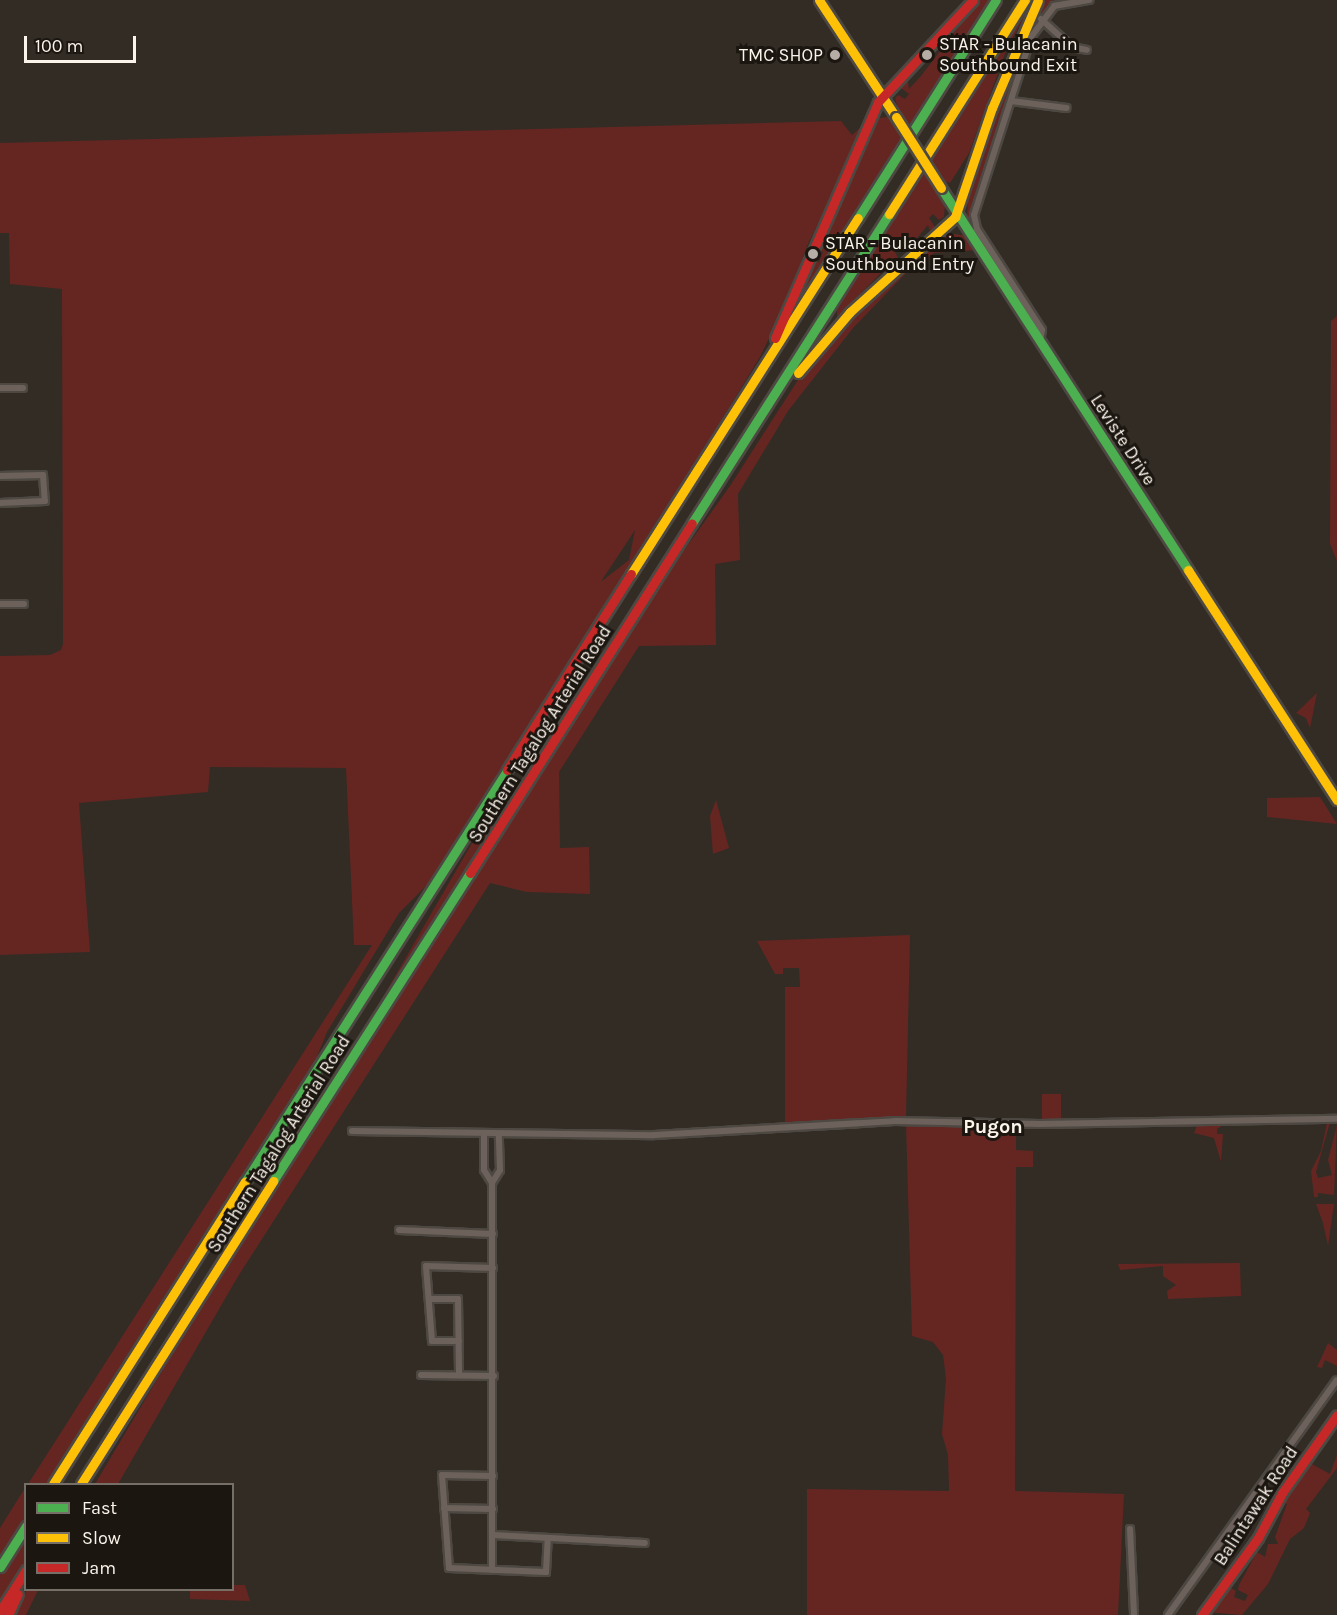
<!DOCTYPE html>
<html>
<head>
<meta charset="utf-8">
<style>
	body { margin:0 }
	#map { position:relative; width:1337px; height:1615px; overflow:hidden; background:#322c25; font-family:Karla,sans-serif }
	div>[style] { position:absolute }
	.green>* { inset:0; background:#652622; transform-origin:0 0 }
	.roads { filter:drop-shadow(2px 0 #4d4842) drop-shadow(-2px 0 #4d4842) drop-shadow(0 2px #4d4842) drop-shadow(0 -2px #4d4842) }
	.street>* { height:6px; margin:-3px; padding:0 3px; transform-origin:3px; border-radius:3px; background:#6d625b }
	.fast>* { height:9px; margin:-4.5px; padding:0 4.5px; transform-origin:4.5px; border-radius:4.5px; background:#4caf50 }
	.slow>* { height:9px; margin:-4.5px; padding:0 4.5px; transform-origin:4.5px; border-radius:4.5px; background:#ffc107 }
	.jam>* { height:9px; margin:-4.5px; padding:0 4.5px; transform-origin:4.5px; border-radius:4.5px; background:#c62828 }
	.bridges { filter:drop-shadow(2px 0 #4d4842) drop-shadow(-2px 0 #4d4842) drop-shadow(0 2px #4d4842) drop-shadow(0 -2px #4d4842) }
	.slow-bridge>* { height:9px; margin:-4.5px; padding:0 4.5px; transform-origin:4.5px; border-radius:4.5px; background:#ffc107 }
	.dots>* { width:16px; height:16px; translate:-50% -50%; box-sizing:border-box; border:3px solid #1b1610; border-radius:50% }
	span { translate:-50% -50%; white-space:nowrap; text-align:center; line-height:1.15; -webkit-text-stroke:6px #1b1610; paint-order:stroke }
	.poi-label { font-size:18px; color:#fbf4eb }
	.left { translate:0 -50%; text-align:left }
	.right { translate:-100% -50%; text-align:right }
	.street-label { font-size:18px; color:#fbf4eb }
	.neighbourhood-label { font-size:20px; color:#fbf4eb; font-weight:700 }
	.legend { position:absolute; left:24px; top:1483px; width:210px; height:108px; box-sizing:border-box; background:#1b1610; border:2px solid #756f68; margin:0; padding:8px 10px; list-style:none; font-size:18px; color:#fbf4eb }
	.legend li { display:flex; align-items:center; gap:12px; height:30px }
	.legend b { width:30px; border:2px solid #756f68 }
	.scale { position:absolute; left:24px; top:36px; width:112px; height:27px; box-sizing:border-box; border:3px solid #fbf4eb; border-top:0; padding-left:8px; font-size:18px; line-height:21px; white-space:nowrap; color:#fbf4eb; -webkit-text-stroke:4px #1b1610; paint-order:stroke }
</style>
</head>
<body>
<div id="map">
	<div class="green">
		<i style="clip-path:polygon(979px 0,989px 0,790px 314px,814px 260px,819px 262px,823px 252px,819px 250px,877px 118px,888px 117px,895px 127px,902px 123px,895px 98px,898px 95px,905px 99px,909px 94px,901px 88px,908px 81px,909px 89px,921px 76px)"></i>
		<i style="clip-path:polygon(1030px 0,1034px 0,1007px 48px,969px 153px,950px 183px,942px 180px,935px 188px,945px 205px,944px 217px,939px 220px,933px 214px,929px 218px,935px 227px,930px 231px,928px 225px,911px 245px,904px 242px,894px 250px,898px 258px,888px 267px,884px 264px,880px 267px,881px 273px,837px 317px,837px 311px,870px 254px)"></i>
		<i style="clip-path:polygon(1043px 0,1053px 0,1033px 27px,1020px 57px,972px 226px,967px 217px,968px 194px,989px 124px)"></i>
		<i style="clip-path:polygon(evenodd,868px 108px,869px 111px,837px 185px,807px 246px,790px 295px,760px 357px,655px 529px,430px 882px,399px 913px,327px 1032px,312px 1069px,48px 1484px,28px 1484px,372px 945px,354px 945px,346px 768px,210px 767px,208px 792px,79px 803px,90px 952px,0 955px,0 656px,50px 655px,61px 650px,63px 644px,62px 289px,10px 284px,9px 233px,0 233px,0 143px,841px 121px,852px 135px,862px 126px,868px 108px,635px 530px,629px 560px,602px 581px,602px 580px,635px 530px)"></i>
		<i style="clip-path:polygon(955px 234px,967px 236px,976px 250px,934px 253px,909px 270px,853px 328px,788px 411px,738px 494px,740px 560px,715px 564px,716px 645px,639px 646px,559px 772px,560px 848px,589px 847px,590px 894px,527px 892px,490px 883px,105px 1484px,95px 1484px,187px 1329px,665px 577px,730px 486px,798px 380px,853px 315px,942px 236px)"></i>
		<i style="clip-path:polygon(1337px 316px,1337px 561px,1330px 544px,1331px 321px)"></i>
		<i style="clip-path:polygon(1317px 693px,1310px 728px,1306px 718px,1296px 713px)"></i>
		<i style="left:502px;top:791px;width:14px;height:822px;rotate:30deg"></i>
		<i style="clip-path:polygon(1320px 797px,1337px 824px,1267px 817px,1267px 798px)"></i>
		<i style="clip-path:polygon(716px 800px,729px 848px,713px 854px,710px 816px)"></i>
		<i style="clip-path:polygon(910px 935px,906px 1118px,785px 1123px,785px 987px,800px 987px,799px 968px,783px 968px,783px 974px,775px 974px,757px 941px)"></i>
		<i style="left:1042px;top:1094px;width:19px;height:26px"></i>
		<i style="clip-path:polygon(1330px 1122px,1316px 1172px,1318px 1178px,1332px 1175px,1328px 1160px,1337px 1125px,1334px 1195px,1318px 1193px,1318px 1197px,1314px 1197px,1311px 1171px,1321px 1151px,1327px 1123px)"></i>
		<i style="clip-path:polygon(906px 1124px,1016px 1127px,1016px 1150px,1033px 1151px,1033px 1167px,1016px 1167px,1015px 1491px,1124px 1494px,1118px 1615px,807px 1615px,807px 1489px,949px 1491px,948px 1455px,942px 1434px,946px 1379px,943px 1355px,933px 1342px,912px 1336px)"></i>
		<i style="clip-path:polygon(1197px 1125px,1223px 1125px,1217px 1129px,1217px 1134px,1223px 1134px,1221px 1162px,1214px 1138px,1194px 1133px)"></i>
		<i style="clip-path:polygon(1316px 1204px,1334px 1204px,1328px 1246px,1323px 1223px)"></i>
		<i style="clip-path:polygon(1240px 1263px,1241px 1296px,1168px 1299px,1167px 1291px,1176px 1285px,1163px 1276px,1163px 1266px,1120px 1270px,1118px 1264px)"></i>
		<i style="clip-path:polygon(1328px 1343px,1337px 1350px,1337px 1366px,1325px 1360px,1322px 1368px,1317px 1367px)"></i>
		<i style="clip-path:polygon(1337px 1455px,1337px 1468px,1306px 1509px,1310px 1513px,1304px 1528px,1290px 1539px,1268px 1584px,1242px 1615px,1207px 1612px,1227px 1586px,1236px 1591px,1234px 1597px,1245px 1601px,1248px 1595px,1238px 1590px,1239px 1585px,1257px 1552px,1265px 1557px,1268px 1544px,1278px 1544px,1275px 1537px,1287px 1504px,1282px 1501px,1302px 1469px,1310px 1463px,1330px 1474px)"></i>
		<i style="clip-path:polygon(25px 1488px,25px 1519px,0 1559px,0 1528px)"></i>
		<i style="clip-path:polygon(25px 1535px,25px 1564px,0 1604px,0 1575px)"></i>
		<i style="clip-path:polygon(233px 1585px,245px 1585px,250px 1601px,190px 1599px,190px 1590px,232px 1590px)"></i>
		<i style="clip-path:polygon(27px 1590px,38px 1590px,26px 1615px,13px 1615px)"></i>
	</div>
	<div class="roads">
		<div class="street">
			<i style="left:1041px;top:19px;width:42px;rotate:42.1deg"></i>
			<i style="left:1072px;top:47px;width:15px;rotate:11deg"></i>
			<i style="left:1011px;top:101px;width:56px;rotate:7.1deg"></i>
			<i style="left:1040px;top:341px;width:11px;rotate:-80deg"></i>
			<i style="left:1042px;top:330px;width:120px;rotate:-122.8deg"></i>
			<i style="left:977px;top:229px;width:14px;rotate:-102deg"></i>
			<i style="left:974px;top:215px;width:187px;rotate:-72.2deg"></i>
			<i style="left:1031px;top:37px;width:39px;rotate:-53deg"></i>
			<i style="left:1054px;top:6px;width:36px;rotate:-10deg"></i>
			<i style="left:0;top:388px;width:23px"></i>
			<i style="left:0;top:476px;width:43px;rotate:-1.3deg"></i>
			<i style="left:43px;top:475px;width:26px;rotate:86deg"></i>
			<i style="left:45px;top:501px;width:45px;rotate:177.5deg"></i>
			<i style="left:0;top:604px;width:24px"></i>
			<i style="left:352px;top:1131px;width:302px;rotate:0.8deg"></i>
			<i style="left:654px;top:1135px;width:241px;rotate:-3.3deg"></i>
			<i style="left:895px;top:1121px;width:145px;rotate:1.2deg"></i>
			<i style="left:1040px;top:1124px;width:297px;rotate:-1deg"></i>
			<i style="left:484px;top:1134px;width:36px;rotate:90deg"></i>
			<i style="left:484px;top:1170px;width:15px;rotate:58deg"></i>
			<i style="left:492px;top:1183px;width:387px;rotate:90deg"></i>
			<i style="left:492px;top:1183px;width:15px;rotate:-58deg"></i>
			<i style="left:500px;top:1170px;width:36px;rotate:-92deg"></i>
			<i style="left:399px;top:1230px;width:94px;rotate:2.4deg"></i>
			<i style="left:429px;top:1299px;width:29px"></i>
			<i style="left:458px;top:1299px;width:76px;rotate:89.2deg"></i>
			<i style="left:459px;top:1341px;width:27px;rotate:180deg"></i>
			<i style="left:432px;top:1341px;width:75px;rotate:-94.6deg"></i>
			<i style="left:426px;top:1266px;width:67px;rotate:1.7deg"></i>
			<i style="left:421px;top:1375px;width:73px;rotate:0.8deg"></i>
			<i style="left:493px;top:1476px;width:51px;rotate:-178.9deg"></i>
			<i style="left:442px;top:1475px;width:93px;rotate:85.7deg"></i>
			<i style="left:449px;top:1568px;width:97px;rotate:2.4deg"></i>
			<i style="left:546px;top:1572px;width:34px;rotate:-87deg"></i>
			<i style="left:444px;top:1508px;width:49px;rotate:1.2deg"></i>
			<i style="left:1130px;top:1529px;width:86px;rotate:87.3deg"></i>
			<i style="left:493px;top:1535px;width:152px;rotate:3deg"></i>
			<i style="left:1168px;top:1615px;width:289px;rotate:-54.3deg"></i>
		</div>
		<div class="fast">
			<i style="left:941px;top:188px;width:455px;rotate:57.1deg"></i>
			<i style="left:858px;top:218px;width:258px;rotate:-57.7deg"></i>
			<i style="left:692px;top:523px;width:366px;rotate:-57.5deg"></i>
			<i style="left:273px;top:1181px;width:366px;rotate:-57.4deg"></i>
			<i style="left:245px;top:1182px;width:488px;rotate:-57.5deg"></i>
			<i style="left:0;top:1567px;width:49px;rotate:-57.6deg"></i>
		</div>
		<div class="slow">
			<i style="left:819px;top:0;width:140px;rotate:56.7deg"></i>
			<i style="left:889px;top:214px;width:254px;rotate:-57.6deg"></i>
			<i style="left:798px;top:373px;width:80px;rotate:-49.6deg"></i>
			<i style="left:850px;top:312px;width:142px;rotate:-42.1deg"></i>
			<i style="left:955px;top:217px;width:115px;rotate:-71.3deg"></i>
			<i style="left:992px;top:108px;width:117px;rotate:-66.9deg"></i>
			<i style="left:1188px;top:570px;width:274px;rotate:57.1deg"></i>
			<i style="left:631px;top:574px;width:422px;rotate:-57.5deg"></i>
			<i style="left:53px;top:1484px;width:358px;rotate:-57.6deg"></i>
			<i style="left:81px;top:1484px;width:359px;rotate:-57.6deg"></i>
		</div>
		<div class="jam">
			<i style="left:775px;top:338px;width:257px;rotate:-66.4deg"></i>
			<i style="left:878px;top:102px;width:139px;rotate:-47deg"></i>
			<i style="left:507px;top:770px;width:232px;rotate:-57.7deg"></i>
			<i style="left:470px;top:873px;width:414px;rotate:-57.6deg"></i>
			<i style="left:0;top:1611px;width:49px;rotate:-57.6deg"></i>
			<i style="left:8px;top:1615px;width:23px;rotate:-65deg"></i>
			<i style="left:1202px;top:1615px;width:95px;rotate:-54deg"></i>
			<i style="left:1258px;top:1538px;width:51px;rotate:-61.9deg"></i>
			<i style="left:1282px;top:1493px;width:95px;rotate:-54.8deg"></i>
		</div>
	</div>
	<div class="bridges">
		<div class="slow-bridge">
			<i style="left:896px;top:117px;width:84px;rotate:57.6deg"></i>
		</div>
	</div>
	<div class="dots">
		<i style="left:835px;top:55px;background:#b5aea6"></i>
		<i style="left:927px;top:55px;background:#b5aea6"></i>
		<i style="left:813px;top:254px;background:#b5aea6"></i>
	</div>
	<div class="poi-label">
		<span class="left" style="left:939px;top:55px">STAR - Bulacanin<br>Southbound Exit</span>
		<span class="right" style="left:823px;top:55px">TMC SHOP</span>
		<span class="left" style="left:825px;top:254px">STAR - Bulacanin<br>Southbound Entry</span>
	</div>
	<div class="street-label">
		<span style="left:1123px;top:440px;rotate:57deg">Leviste Drive</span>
		<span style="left:540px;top:734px;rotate:-58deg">Southern Tagalog Arterial Road</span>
		<span style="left:279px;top:1144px;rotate:-58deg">Southern Tagalog Arterial Road</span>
		<span style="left:1256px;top:1506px;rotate:-57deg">Balintawak Road</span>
	</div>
	<div class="neighbourhood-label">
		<span style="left:993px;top:1126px">Pugon</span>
	</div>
	<ul class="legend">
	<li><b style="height:8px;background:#4caf50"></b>Fast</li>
	<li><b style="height:8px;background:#ffc107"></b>Slow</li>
	<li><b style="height:8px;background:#c62828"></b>Jam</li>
	</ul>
	<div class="scale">100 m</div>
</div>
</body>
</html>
